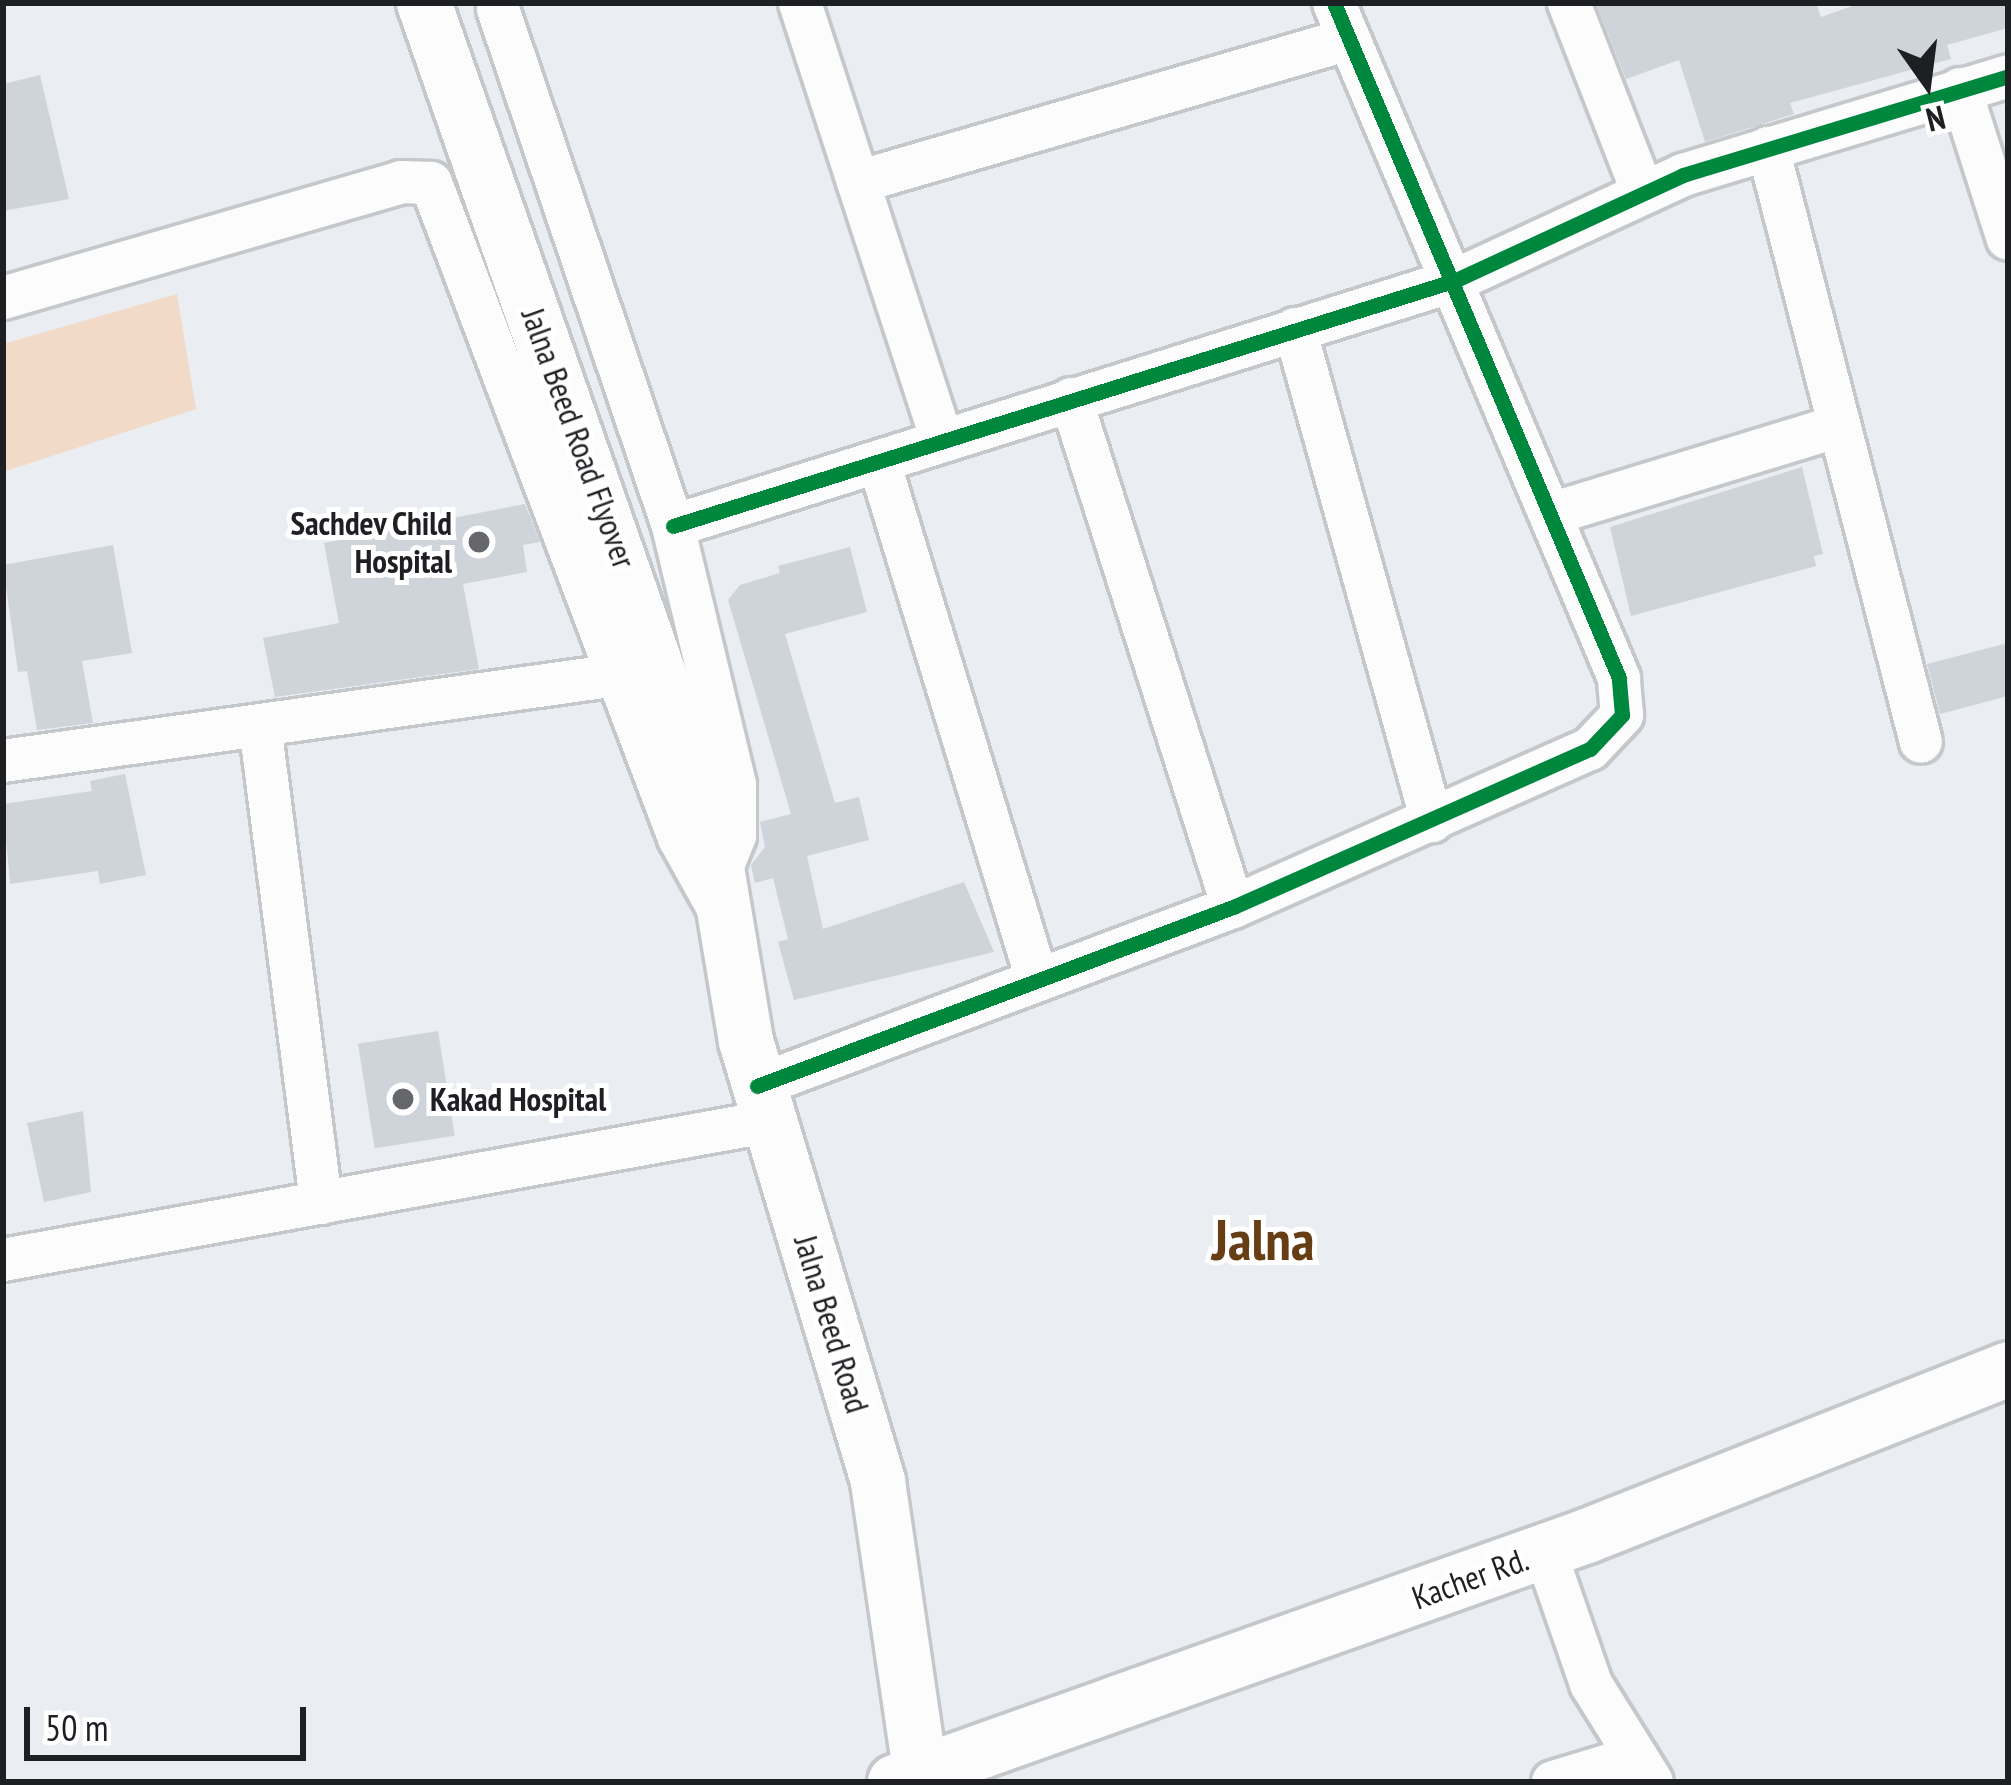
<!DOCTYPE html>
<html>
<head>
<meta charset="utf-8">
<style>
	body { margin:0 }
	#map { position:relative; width:2011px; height:1785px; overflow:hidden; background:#eaedf2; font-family:"PT Sans Narrow",sans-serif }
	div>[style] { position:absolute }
	.green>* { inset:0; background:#f1dbc8 }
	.building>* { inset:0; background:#cfd4db; transform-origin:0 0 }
	.roads { filter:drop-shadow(3px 0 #c5c8cb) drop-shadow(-3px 0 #c5c8cb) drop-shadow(0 3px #c5c8cb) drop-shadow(0 -3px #c5c8cb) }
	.minor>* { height:42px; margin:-21px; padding:0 21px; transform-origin:21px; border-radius:21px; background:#fcfcfd }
	.major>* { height:54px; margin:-27px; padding:0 27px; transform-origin:27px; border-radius:27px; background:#fcfcfd }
	.cycleway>* { height:15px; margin:-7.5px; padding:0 7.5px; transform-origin:7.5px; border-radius:7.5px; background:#00873e }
	.dots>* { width:33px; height:33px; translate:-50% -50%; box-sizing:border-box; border:6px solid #fff; border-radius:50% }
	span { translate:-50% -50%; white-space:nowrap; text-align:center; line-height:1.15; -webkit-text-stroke:10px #fff; paint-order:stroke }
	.street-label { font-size:33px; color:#1d1f22 }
	.poi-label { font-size:33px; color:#1d1f22; font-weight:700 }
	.right { translate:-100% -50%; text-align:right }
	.left { translate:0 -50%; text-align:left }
	.town-label { font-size:57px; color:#673e13; font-weight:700 }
	.frame { position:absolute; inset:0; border:6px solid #1d1f22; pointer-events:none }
	.north { position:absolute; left:1867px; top:24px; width:120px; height:120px; -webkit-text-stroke:9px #fff; paint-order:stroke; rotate:166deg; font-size:33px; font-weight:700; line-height:48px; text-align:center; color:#1d1f22 }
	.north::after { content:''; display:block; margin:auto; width:42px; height:54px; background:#1d1f22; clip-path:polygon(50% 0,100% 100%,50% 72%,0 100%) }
	.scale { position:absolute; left:24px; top:1707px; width:282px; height:54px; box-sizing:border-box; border:6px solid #1d1f22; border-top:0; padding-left:15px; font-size:36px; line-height:42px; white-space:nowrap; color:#1d1f22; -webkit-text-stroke:9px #fff; paint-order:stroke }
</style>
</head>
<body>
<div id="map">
	<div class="green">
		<i style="clip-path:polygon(177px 294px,196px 409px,3px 472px,3px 344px)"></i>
	</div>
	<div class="building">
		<i style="clip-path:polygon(1816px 3px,1821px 17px,1861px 3px,2008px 3px,2008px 28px,1947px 45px,1951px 59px,1790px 103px,1794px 114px,1705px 142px,1679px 60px,1626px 79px,1597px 6px)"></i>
		<i style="clip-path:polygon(40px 75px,69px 199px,3px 211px,3px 84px)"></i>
		<i style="clip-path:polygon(1802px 467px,1823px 554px,1814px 556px,1816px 566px,1631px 616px,1610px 527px)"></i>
		<i style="clip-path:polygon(525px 504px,540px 542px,523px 545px,527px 572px,463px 584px,479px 669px,275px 697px,263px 638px,339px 623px,324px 543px)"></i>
		<i style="clip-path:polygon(113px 545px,132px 653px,82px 661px,93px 723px,37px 730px,27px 671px,18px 672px,3px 565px)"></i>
		<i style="clip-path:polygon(850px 547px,867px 612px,785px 634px,835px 803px,859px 797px,869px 840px,807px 856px,823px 929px,964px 882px,994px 952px,794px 1000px,778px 942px,788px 939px,773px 878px,755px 883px,751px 865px,765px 847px,760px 822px,791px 814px,728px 600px,740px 585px,780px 573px,778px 566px)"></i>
		<i style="clip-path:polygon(2008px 643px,2008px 696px,1940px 714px,1927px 664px)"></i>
		<i style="clip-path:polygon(125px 774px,146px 875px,100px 884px,98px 871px,10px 884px,3px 804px,92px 791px,90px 781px)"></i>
		<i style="left:438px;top:1031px;width:106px;height:81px;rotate:81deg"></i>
		<i style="clip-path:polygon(83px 1111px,91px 1192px,44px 1202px,27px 1123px)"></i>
	</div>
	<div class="roads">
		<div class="minor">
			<i style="left:800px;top:3px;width:456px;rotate:72deg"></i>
			<i style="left:1569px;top:3px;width:204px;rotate:68.7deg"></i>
			<i style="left:498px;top:9px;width:546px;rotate:71.3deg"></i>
			<i style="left:673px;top:526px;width:266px;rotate:76.5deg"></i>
			<i style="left:735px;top:785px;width:51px;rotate:90deg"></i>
			<i style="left:735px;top:836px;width:35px;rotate:112deg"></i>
			<i style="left:1960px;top:89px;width:157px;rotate:72.3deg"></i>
			<i style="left:1768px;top:148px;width:613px;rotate:75.56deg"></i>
			<i style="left:858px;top:182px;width:511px;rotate:-16.24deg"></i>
			<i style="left:3px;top:298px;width:415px;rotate:-16.2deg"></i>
			<i style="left:401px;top:182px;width:30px;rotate:2deg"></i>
			<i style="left:431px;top:183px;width:700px;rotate:69.26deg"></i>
			<i style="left:679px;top:838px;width:82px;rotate:60.9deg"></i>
			<i style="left:1295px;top:329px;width:511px;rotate:74.44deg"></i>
			<i style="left:1071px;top:399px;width:533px;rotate:72.31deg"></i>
			<i style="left:879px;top:462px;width:537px;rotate:73.01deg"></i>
			<i style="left:1551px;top:514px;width:301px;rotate:-17deg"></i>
			<i style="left:673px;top:526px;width:821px;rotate:-17.44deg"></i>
			<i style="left:1456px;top:280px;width:250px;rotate:-24.8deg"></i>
			<i style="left:1683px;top:175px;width:340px;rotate:-16.9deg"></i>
			<i style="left:260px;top:725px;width:482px;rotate:82.7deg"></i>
			<i style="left:3px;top:761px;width:620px;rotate:-7.97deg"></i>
			<i style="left:757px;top:1086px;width:509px;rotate:-20.61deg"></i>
			<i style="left:1233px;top:907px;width:390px;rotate:-23.9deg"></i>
			<i style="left:1590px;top:749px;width:47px;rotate:-46.7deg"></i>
			<i style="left:1622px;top:715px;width:37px;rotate:-95deg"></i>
			<i style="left:1619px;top:678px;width:733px;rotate:-112.89deg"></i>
			<i style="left:3px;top:1260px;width:775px;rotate:-10.25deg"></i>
			<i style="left:1545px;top:1551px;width:141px;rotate:70.9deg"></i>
			<i style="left:1591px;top:1684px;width:115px;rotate:58.1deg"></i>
			<i style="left:1553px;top:1782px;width:87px;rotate:-16.8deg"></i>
		</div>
		<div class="major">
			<i style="left:424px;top:3px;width:859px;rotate:70.7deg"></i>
			<i style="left:708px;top:814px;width:230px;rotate:80.5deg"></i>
			<i style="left:746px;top:1041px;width:460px;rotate:73.3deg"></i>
			<i style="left:878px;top:1482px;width:283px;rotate:81.7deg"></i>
			<i style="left:919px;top:1762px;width:14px;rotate:54deg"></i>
			<i style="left:895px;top:1782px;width:734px;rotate:-19.57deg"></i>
			<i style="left:1587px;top:1536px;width:453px;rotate:-21.6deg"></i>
		</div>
	</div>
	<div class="cycleway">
		<i style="left:673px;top:526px;width:821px;rotate:-17.44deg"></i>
		<i style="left:1456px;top:280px;width:250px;rotate:-24.8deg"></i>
		<i style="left:1683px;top:175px;width:340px;rotate:-16.9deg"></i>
		<i style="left:757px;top:1086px;width:509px;rotate:-20.61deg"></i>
		<i style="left:1233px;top:907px;width:390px;rotate:-23.9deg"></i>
		<i style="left:1590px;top:749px;width:47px;rotate:-46.7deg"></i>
		<i style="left:1622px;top:715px;width:37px;rotate:-95deg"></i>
		<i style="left:1619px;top:678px;width:733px;rotate:-112.89deg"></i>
	</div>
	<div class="dots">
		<i style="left:479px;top:542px;background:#65676b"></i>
		<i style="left:403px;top:1099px;background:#65676b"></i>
	</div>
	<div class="street-label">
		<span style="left:579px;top:438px;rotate:70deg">Jalna Beed Road Flyover</span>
		<span style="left:832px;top:1324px;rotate:73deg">Jalna Beed Road</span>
		<span style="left:1470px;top:1578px;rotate:-20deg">Kacher Rd.</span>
	</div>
	<div class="poi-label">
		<span class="right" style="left:452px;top:542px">Sachdev Child<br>Hospital</span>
		<span class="left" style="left:430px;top:1099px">Kakad Hospital</span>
	</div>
	<div class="town-label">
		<span style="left:1263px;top:1240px">Jalna</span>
	</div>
	<div class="frame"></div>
	<div class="north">N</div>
	<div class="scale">50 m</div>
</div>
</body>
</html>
